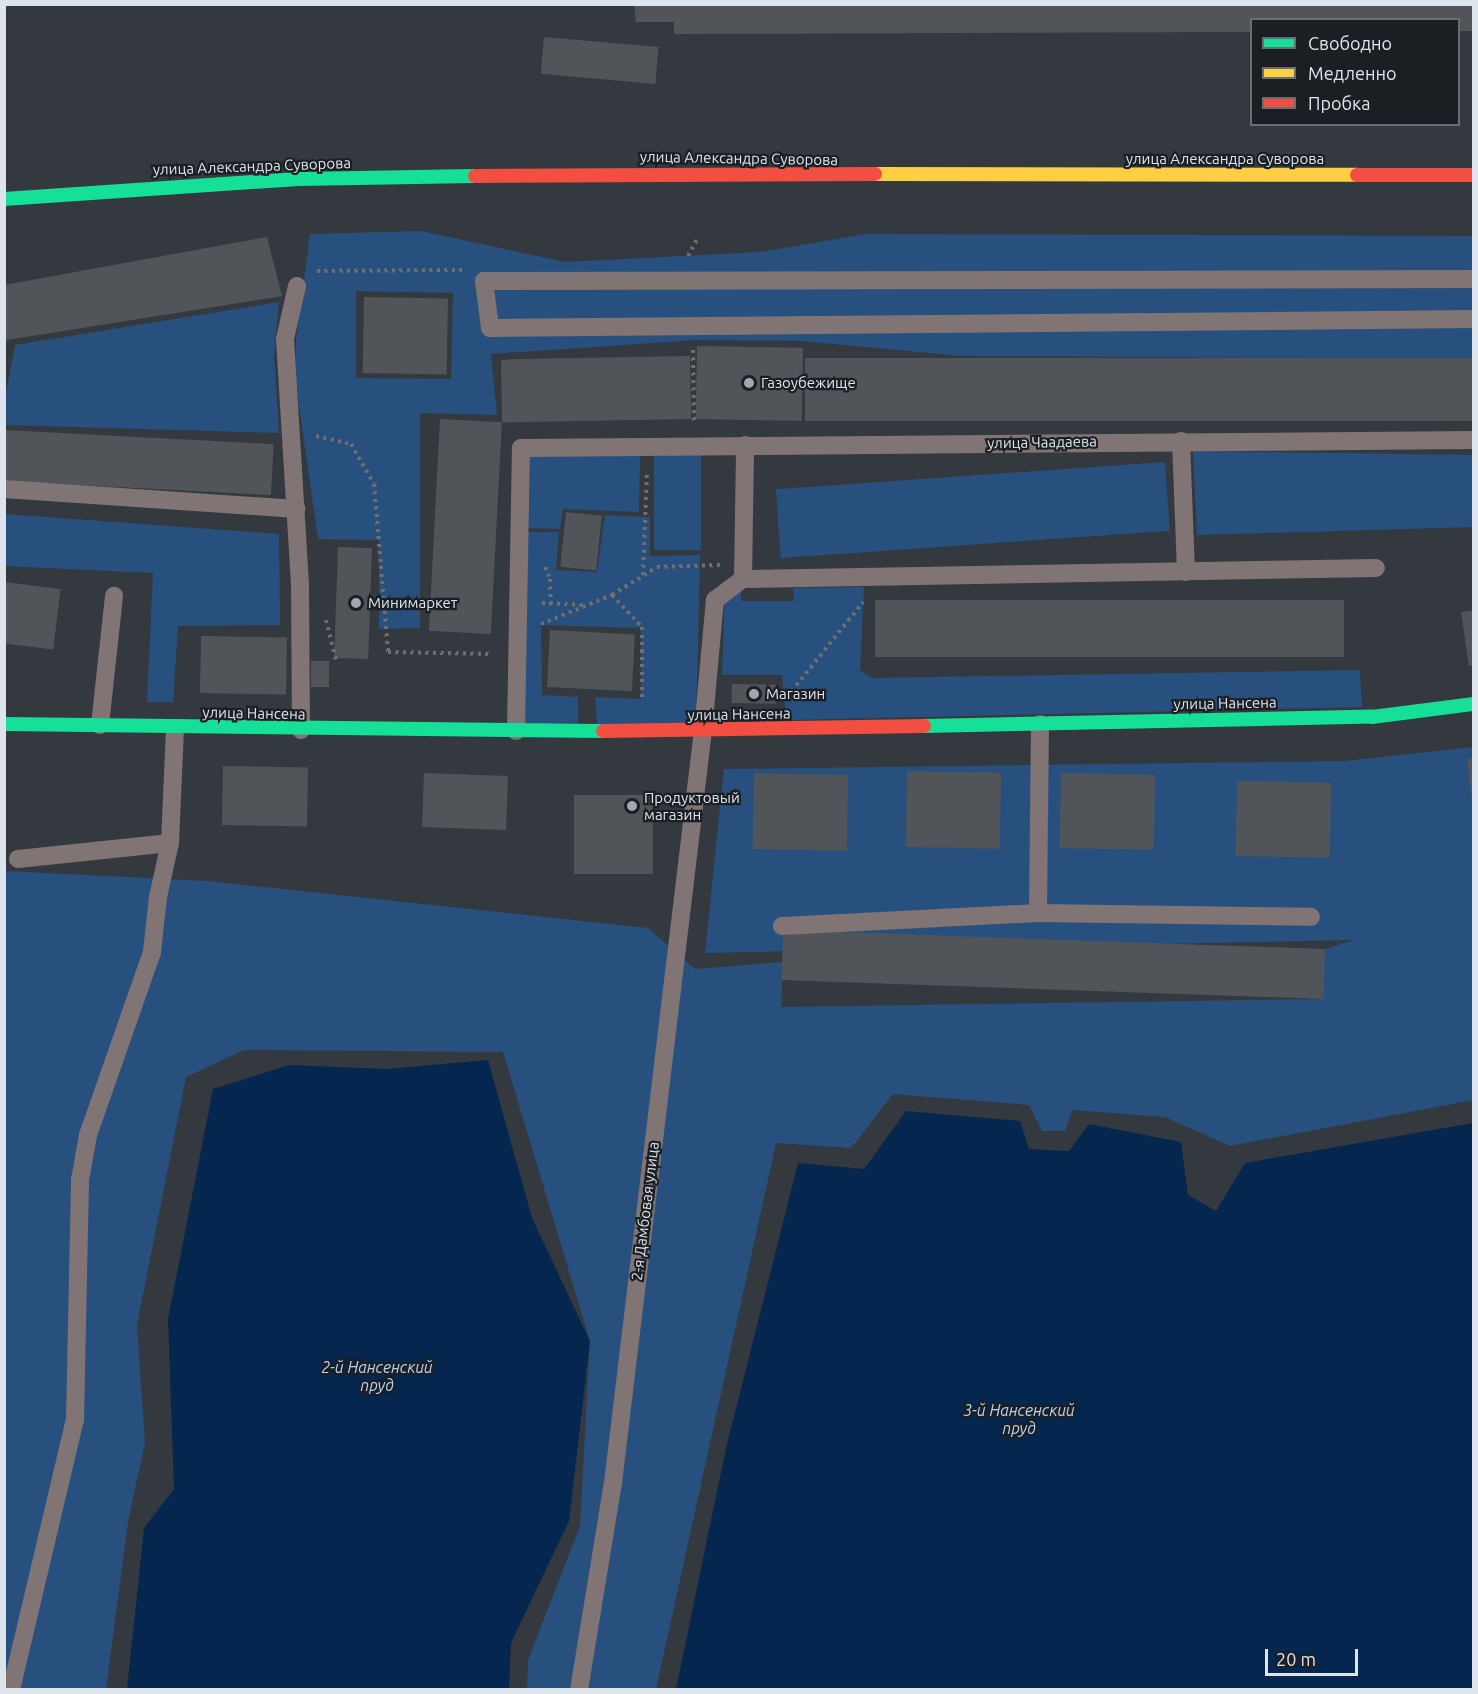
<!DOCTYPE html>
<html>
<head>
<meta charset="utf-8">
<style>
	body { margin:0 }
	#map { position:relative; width:1478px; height:1694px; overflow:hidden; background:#34393f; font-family:Ubuntu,sans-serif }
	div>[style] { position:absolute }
	.green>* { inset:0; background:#28507f; transform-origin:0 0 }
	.water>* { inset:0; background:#05274f }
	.building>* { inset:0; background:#51555a; transform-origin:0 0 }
	.path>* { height:4px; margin-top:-2px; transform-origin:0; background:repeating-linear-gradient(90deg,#726d6f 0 3px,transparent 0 7.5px) }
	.lane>* { height:18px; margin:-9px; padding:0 9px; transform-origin:9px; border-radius:9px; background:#807475 }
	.fast>* { height:14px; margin:-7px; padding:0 7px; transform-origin:7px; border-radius:7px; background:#16e098 }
	.slow>* { height:14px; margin:-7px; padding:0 7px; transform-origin:7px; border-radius:7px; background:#ffcf43 }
	.jam>* { height:14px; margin:-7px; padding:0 7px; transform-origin:7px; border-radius:7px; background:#f24e42 }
	.dots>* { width:16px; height:16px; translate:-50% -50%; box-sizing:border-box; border:3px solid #1b1f24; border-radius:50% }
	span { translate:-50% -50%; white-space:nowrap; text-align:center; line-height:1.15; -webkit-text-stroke:4.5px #1b1f24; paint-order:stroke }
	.street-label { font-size:15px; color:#dee4ec }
	.poi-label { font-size:15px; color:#dee4ec }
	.left { translate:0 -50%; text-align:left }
	.water-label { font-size:16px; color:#b5d1f4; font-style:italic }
	.frame { position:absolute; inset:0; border:6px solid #dee4ec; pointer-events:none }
	.legend { position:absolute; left:1250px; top:18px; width:210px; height:108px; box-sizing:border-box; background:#1b1f24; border:2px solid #696e74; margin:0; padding:8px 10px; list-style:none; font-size:18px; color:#dee4ec }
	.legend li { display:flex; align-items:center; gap:12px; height:30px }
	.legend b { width:30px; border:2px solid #696e74 }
	.scale { position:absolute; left:1265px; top:1649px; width:93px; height:27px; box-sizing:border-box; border:3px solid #dee4ec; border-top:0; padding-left:8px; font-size:18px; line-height:21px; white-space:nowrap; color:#dee4ec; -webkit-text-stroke:4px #1b1f24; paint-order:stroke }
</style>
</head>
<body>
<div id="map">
	<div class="green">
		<i style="clip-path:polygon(evenodd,421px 231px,565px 262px,760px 252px,866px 234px,1473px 236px,1473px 359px,962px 356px,802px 341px,698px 340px,491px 354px,497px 415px,420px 413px,420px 628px,379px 629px,379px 540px,318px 539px,295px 378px,296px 341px,310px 234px,421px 231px,356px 291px,453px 293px,451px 379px,356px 378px,356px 291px)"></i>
		<i style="clip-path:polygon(279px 302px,274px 356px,279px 433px,5px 425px,5px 399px,15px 345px)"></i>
		<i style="clip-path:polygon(1193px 451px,1473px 455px,1473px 527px,1197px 535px)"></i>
		<i style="clip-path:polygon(640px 452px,639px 512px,563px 509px,560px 529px,524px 528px,527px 455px)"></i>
		<i style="left:654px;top:453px;width:47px;height:97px"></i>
		<i style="left:1165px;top:462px;width:69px;height:390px;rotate:86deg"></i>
		<i style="clip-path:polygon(5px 514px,279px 534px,280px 625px,178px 626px,173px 702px,147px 702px,153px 573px,5px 566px)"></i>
		<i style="clip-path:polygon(605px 515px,650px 517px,650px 556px,700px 555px,696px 725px,597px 724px,595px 697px,641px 699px,641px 628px,541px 625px,542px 695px,578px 697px,578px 723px,521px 725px,524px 532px,559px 532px,556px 570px,597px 572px)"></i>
		<i style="clip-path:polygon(725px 587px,741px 587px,741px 601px,794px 601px,793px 588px,864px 587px,860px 670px,872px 678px,1360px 670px,1362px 707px,786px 720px,782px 675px,722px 675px)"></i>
		<i style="clip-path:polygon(1473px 747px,1473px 1100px,1230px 1146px,1165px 1117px,1072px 1110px,1065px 1131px,1042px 1131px,1029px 1105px,893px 1094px,851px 1148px,776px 1143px,656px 1689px,527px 1690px,528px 1660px,580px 1526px,590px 1341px,503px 1052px,244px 1050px,186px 1077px,137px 1325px,145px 1443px,128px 1522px,106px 1689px,5px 1689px,4px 871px,208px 881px,648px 928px,695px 969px,783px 962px,781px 1007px,1322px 999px,1325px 949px,1353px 940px,705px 953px,724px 769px,1345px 761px)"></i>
	</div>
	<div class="water">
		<i style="clip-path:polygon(488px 1060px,532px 1218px,590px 1341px,569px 1521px,511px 1643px,509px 1689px,127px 1689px,144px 1528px,174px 1489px,168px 1319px,213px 1089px,289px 1065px,387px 1069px)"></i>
		<i style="clip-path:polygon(906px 1111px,1020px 1121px,1029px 1149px,1069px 1151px,1089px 1124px,1181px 1142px,1188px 1195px,1216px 1211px,1245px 1163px,1473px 1123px,1473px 1689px,676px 1689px,726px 1448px,798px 1163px,864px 1169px)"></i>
	</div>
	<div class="building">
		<i style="clip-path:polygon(634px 4px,1474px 4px,1474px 31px,1458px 31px,1458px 20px,1252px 20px,1252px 32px,674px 34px,674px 22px,636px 22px)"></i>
		<i style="left:544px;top:37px;width:115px;height:37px;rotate:5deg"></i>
		<i style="clip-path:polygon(267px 237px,282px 296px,7px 340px,4px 346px,4px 285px)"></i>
		<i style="left:364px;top:297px;width:84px;height:76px;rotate:1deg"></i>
		<i style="left:697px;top:346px;width:106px;height:73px;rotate:1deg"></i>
		<i style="left:690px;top:356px;width:63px;height:189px;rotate:89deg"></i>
		<i style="left:805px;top:358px;width:669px;height:63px"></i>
		<i style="left:440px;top:419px;width:62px;height:212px;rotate:3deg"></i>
		<i style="left:4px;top:430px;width:270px;height:51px;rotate:3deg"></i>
		<i style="left:566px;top:512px;width:36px;height:55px;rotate:6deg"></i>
		<i style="left:338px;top:547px;width:34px;height:111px;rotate:2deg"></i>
		<i style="left:4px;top:582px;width:57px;height:61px;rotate:7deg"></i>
		<i style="left:1344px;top:600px;width:57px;height:469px;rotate:90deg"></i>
		<i style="clip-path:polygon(1474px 610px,1474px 665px,1469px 666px,1461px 612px)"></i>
		<i style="left:550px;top:630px;width:85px;height:57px;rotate:3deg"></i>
		<i style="left:201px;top:636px;width:86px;height:57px;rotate:1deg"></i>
		<i style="left:329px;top:661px;width:26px;height:18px;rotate:90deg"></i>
		<i style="left:732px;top:684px;width:44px;height:19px;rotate:1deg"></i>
		<i style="clip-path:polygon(1474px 758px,1474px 798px,1472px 799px,1467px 759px)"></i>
		<i style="left:223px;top:766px;width:85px;height:59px;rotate:1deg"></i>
		<i style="left:907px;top:771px;width:94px;height:76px;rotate:1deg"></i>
		<i style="left:424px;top:773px;width:84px;height:54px;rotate:2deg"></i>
		<i style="left:754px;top:773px;width:94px;height:76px;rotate:1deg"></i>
		<i style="left:1061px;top:773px;width:94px;height:75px;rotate:1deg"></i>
		<i style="left:1237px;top:781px;width:94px;height:75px;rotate:1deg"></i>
		<i style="left:574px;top:795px;width:79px;height:79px"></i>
		<i style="left:1325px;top:949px;width:50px;height:542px;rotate:92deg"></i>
	</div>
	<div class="path">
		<i style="left:688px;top:256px;width:19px;rotate:-62deg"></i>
		<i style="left:317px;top:271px;width:145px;rotate:-0.4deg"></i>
		<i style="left:693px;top:350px;width:74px;rotate:89.2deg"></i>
		<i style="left:316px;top:436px;width:36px;rotate:13deg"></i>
		<i style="left:351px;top:444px;width:46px;rotate:60.1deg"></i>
		<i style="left:374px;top:484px;width:169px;rotate:85.2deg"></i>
		<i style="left:388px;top:652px;width:105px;rotate:1.1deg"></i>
		<i style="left:545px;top:567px;width:13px;rotate:67deg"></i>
		<i style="left:550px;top:579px;width:25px;rotate:88deg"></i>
		<i style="left:643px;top:575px;width:103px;rotate:-87.8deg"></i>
		<i style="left:612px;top:595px;width:53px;rotate:-31.9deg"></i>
		<i style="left:657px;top:567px;width:63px;rotate:-1.8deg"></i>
		<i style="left:542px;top:603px;width:41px;rotate:2.8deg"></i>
		<i style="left:326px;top:620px;width:41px;rotate:76deg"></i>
		<i style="left:541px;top:624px;width:77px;rotate:-22.2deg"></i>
		<i style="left:612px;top:595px;width:44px;rotate:46.8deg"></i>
		<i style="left:642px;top:627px;width:73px;rotate:90deg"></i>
		<i style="left:787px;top:697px;width:122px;rotate:-51.3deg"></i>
	</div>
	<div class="lane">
		<i style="left:1474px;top:279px;width:990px;rotate:179.88deg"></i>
		<i style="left:484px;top:281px;width:47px;rotate:82.7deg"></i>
		<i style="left:490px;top:328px;width:984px;rotate:-0.52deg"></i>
		<i style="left:297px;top:286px;width:54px;rotate:102.8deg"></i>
		<i style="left:285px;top:339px;width:247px;rotate:86.5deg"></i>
		<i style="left:300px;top:586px;width:144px;rotate:89.6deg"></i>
		<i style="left:1181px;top:441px;width:131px;rotate:87.8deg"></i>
		<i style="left:4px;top:489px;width:293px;rotate:3.9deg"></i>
		<i style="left:743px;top:579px;width:134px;rotate:-89.1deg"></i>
		<i style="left:100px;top:725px;width:130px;rotate:-83.8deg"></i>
		<i style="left:516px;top:731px;width:283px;rotate:-89deg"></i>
		<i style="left:521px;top:448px;width:953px;rotate:-0.48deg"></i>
		<i style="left:18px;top:859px;width:153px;rotate:-6deg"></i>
		<i style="left:170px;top:843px;width:115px;rotate:-87.5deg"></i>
		<i style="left:1038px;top:913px;width:273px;rotate:0.8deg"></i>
		<i style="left:782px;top:926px;width:256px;rotate:-2.9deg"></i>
		<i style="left:1038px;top:913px;width:189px;rotate:-89.4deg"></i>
		<i style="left:11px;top:1690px;width:277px;rotate:-76.7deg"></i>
		<i style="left:75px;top:1420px;width:240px;rotate:-88.8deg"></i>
		<i style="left:80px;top:1180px;width:46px;rotate:-79.9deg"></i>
		<i style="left:88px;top:1135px;width:194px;rotate:-70.7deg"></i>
		<i style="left:152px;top:952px;width:55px;rotate:-83.8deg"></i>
		<i style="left:158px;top:897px;width:55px;rotate:-77.5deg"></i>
		<i style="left:579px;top:1690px;width:210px;rotate:-80.7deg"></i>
		<i style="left:613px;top:1483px;width:757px;rotate:-83.18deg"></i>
		<i style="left:703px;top:731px;width:132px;rotate:-84.8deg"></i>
		<i style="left:715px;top:600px;width:35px;rotate:-37deg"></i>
		<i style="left:743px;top:579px;width:633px;rotate:-1deg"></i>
	</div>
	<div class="fast">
		<i style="left:4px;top:199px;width:295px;rotate:-3.9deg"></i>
		<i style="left:298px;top:179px;width:177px;rotate:-1deg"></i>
		<i style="left:4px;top:724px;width:599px;rotate:0.67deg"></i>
		<i style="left:924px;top:726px;width:448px;rotate:-1.2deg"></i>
		<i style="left:1372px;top:717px;width:103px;rotate:-7.3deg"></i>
	</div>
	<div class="slow">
		<i style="left:875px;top:174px;width:482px;rotate:0.1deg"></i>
	</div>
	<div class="jam">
		<i style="left:1357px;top:175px;width:117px"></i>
		<i style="left:475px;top:176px;width:400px;rotate:-0.3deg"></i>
		<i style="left:603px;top:731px;width:321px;rotate:-0.9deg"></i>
	</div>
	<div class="dots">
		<i style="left:749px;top:383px;background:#a2a8af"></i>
		<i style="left:356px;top:603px;background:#a2a8af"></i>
		<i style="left:754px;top:694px;background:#a2a8af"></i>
		<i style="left:632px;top:806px;background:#a2a8af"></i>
	</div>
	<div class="street-label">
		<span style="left:739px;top:158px;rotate:1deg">улица Александра Суворова</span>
		<span style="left:1225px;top:159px">улица Александра Суворова</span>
		<span style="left:252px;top:166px;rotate:-2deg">улица Александра Суворова</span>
		<span style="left:1042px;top:442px;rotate:-1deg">улица Чаадаева</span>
		<span style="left:1225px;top:703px;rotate:-1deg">улица Нансена</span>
		<span style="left:254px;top:713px;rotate:1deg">улица Нансена</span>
		<span style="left:739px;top:714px;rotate:-1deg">улица Нансена</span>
		<span style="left:645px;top:1211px;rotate:-83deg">2-я Дамбовая улица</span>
	</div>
	<div class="poi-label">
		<span class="left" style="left:761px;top:383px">Газоубежище</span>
		<span class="left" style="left:368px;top:603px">Минимаркет</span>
		<span class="left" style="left:766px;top:694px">Магазин</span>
		<span class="left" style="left:644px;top:806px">Продуктовый<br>магазин</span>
	</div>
	<div class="water-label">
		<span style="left:377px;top:1376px">2-й Нансенский<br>пруд</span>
		<span style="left:1019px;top:1419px">3-й Нансенский<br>пруд</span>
	</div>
	<div class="frame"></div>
	<ul class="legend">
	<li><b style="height:8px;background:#16e098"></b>Свободно</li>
	<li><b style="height:8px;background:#ffcf43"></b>Медленно</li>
	<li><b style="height:8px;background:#f24e42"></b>Пробка</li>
	</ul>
	<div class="scale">20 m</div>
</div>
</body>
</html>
